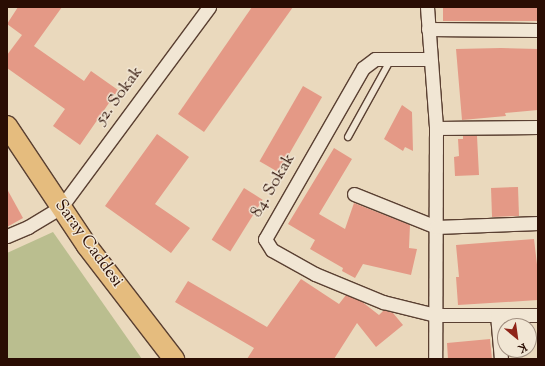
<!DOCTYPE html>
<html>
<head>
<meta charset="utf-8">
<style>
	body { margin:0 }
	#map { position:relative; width:545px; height:366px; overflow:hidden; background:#ead9bd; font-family:"Sorts Mill Goudy",serif }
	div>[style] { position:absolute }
	.green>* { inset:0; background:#babe8f }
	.building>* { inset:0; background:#e49986; transform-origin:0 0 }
	.roads { filter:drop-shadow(1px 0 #5a4032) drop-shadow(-1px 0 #5a4032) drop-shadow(0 1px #5a4032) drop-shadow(0 -1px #5a4032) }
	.lane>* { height:6px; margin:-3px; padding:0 3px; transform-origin:3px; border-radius:3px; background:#f1e6d4 }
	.street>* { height:13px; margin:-6.5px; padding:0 6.5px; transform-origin:6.5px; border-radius:6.5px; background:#f1e6d4 }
	.primary>* { height:20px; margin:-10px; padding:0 10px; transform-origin:10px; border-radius:10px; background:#e5bc7e }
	span { translate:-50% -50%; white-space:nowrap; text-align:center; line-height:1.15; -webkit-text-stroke:3px #f1e6d4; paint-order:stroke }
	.street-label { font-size:17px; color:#2a0d03 }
	.frame { position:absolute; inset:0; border:8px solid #2a0d03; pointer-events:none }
	.north { position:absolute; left:497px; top:318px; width:40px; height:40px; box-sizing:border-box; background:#f1e6d4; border:1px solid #a18f80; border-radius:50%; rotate:151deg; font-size:11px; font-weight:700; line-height:16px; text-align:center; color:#2a0d03 }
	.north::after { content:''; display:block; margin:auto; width:14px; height:18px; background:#8f2418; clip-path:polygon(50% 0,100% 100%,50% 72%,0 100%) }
</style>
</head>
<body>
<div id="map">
	<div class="green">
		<i style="clip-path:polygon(53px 232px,142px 359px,7px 359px,7px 253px)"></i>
	</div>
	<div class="building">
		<i style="clip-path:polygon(18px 7px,62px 7px,34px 46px,84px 81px,91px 71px,118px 90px,80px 145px,53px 126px,65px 109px,7px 68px,7px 55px,22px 35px,7px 24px)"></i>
		<i style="clip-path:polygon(252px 7px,293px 7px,204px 132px,178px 114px)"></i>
		<i style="left:443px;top:7px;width:95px;height:14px"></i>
		<i style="clip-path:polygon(501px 48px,538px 49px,538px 110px,505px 113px,506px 116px,462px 120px,456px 49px)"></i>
		<i style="left:303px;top:86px;width:22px;height:87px;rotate:30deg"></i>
		<i style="clip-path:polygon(402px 105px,412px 112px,413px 151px,405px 147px,403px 151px,384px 139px)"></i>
		<i style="clip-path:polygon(157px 134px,189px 157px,155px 204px,190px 228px,171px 253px,105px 206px)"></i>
		<i style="clip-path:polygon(463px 136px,477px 136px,479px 175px,455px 176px,454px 157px,459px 156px,458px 139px,463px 139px)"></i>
		<i style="clip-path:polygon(334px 148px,352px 159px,319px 214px,345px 229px,354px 203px,410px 225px,409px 248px,417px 249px,411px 275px,363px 264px,355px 278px,342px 271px,343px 268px,310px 249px,315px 240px,288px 224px)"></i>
		<i style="left:518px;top:187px;width:29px;height:27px;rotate:88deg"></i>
		<i style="left:244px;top:188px;width:22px;height:61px;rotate:32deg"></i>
		<i style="clip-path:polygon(7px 189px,23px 218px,7px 227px)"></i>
		<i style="clip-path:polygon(534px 239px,538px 273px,538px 300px,458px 305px,456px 277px,459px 277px,456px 245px)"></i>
		<i style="clip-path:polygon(301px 279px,339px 304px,346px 295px,361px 301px,379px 315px,384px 310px,393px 313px,403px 325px,376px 347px,357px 323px,334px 359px,247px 359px,254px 348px,175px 302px,188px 281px,267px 327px)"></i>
		<i style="clip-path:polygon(490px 339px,492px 359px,448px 359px,447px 343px)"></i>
	</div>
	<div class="roads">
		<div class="lane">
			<i style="left:348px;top:137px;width:89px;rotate:-61.1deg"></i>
		</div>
		<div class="street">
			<i style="left:427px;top:7px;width:121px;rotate:85.7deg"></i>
			<i style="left:436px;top:128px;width:231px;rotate:90.2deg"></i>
			<i style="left:428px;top:29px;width:110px;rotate:0.5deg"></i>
			<i style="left:430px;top:59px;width:55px;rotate:180deg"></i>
			<i style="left:375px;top:59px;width:15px;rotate:143deg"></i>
			<i style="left:363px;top:68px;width:197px;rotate:119.8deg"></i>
			<i style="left:265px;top:239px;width:13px;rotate:58deg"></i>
			<i style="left:272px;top:250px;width:49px;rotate:29.2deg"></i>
			<i style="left:315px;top:274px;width:74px;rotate:22.4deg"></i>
			<i style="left:383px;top:302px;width:54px;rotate:14deg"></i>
			<i style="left:435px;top:315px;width:103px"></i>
			<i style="left:436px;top:128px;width:102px;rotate:-0.6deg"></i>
			<i style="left:354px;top:194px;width:88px;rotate:21.9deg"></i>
			<i style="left:436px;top:227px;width:102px;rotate:-2.2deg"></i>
			<i style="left:7px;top:236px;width:23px;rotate:-23deg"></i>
			<i style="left:28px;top:227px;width:39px;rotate:-31deg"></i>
			<i style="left:61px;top:207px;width:249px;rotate:-53.5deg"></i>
			<i style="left:497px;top:315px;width:44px;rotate:84.8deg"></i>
		</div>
		<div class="primary">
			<i style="left:7px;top:126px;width:144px;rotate:56.3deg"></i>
			<i style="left:87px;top:246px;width:143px;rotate:52.4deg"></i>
		</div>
	</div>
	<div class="street-label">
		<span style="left:120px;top:96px;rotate:-54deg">52. Sokak</span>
		<span style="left:274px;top:186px;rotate:-60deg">84. Sokak</span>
		<span style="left:88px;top:244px;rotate:54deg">Saray Caddesi</span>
	</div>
	<div class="frame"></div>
	<div class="north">K</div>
</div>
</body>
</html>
